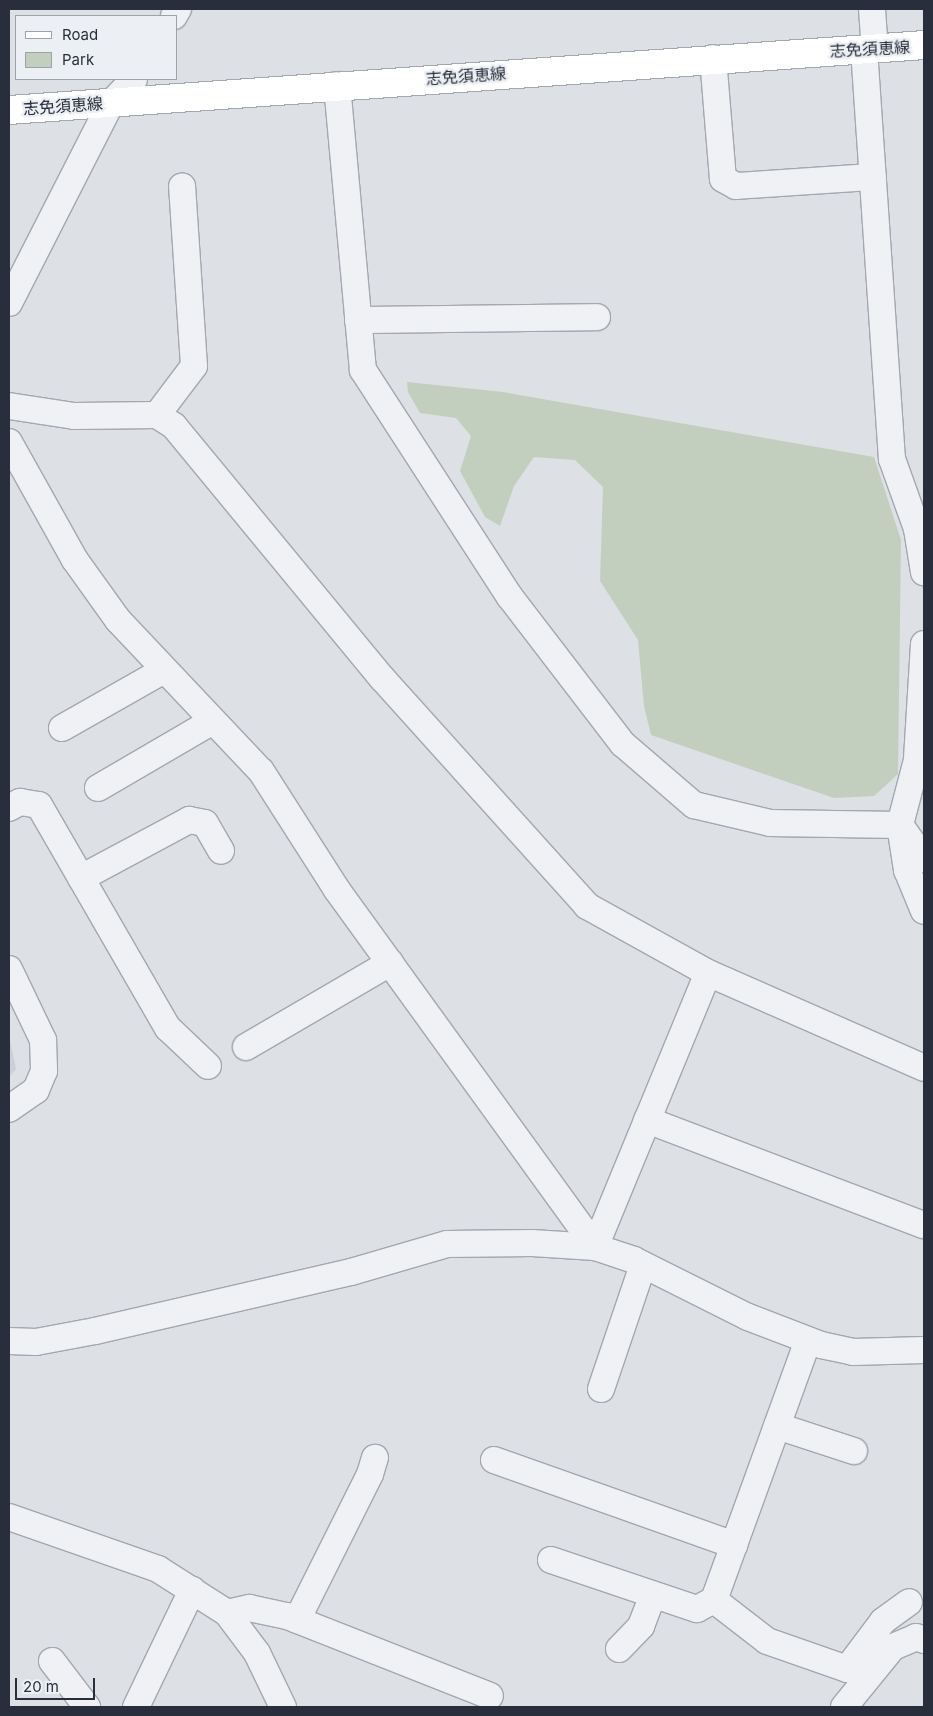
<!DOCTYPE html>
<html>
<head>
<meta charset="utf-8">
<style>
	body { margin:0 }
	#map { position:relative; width:933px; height:1716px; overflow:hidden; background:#dde0e5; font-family:Inter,"Noto Sans JP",sans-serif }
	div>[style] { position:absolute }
	.built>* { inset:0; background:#cbcfd7 }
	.green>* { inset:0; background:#c2cfbf }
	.roads { filter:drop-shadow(1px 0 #a3a7af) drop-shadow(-1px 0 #a3a7af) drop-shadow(0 1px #a3a7af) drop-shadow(0 -1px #a3a7af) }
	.minor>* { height:26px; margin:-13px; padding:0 13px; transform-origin:13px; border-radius:13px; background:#eff1f4 }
	.major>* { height:28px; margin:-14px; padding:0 14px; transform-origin:14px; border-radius:14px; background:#fff }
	span { translate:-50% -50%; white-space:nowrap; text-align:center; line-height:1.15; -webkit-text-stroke:4.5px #eceff3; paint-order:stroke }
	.street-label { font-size:16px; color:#282e3b }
	.frame { position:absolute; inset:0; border:10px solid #282e3b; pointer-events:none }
	.legend { position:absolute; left:15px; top:15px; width:162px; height:65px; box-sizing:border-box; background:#eceff3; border:1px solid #9ea2a9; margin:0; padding:6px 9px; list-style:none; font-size:15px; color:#282e3b }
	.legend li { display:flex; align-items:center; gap:10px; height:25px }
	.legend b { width:25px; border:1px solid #9ea2a9 }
	.scale { position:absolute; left:15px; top:1678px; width:80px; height:22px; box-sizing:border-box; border:2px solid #282e3b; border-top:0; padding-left:6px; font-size:15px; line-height:18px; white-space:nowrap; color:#282e3b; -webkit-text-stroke:4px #eceff3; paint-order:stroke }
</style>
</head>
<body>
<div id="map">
	<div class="built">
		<i style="clip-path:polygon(9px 1035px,16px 1069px,9px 1077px)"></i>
	</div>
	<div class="green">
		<i style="clip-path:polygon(407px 382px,503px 392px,874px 457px,901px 540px,898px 774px,874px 796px,834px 798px,651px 735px,644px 706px,638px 640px,600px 581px,603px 487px,575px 460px,534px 457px,514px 486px,500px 526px,485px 517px,460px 471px,471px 436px,456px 418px,420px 413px,408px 392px)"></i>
	</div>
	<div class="roads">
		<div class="minor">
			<i style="left:872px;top:9px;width:39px;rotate:86deg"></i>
			<i style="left:174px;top:16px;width:8px;rotate:-60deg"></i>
			<i style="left:864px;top:49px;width:411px;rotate:86.1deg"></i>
			<i style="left:892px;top:459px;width:74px;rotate:70.3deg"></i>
			<i style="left:917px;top:529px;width:44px;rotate:80.8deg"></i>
			<i style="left:713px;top:58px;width:121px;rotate:85.3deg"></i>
			<i style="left:723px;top:179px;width:15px;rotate:28deg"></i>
			<i style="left:736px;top:186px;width:137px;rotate:-3.8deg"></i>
			<i style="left:337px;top:85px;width:286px;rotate:84.8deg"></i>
			<i style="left:363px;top:370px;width:270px;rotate:57.1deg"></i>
			<i style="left:510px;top:597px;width:185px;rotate:52.5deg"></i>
			<i style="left:623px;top:744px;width:94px;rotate:40.7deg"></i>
			<i style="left:694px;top:805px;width:78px;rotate:13.3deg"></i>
			<i style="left:770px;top:823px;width:130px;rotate:0.9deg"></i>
			<i style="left:900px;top:825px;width:42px;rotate:54.8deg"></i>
			<i style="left:9px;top:303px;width:225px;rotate:-63deg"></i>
			<i style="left:111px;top:103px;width:33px;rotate:-46deg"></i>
			<i style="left:358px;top:320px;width:239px;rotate:-0.7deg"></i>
			<i style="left:9px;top:406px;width:66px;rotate:8.7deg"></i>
			<i style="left:74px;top:416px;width:83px;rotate:-0.7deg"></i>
			<i style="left:157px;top:415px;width:20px;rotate:33deg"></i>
			<i style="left:174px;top:426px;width:327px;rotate:50.5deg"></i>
			<i style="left:382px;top:678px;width:307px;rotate:48deg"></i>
			<i style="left:587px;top:906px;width:138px;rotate:29deg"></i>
			<i style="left:708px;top:973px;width:236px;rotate:23.7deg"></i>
			<i style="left:157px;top:415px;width:61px;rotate:-52.9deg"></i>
			<i style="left:194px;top:366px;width:180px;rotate:-93.8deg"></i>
			<i style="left:9px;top:442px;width:135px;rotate:60.8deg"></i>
			<i style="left:75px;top:560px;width:74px;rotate:54.4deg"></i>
			<i style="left:118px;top:620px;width:208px;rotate:46.6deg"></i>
			<i style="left:261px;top:771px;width:141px;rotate:57.4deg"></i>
			<i style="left:337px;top:890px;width:440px;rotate:54.1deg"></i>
			<i style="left:924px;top:644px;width:116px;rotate:93.5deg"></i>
			<i style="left:917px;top:760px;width:67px;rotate:104.7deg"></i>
			<i style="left:900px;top:825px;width:46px;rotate:81.2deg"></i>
			<i style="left:907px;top:870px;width:44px;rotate:67.5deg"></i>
			<i style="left:62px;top:728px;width:117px;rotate:-29.6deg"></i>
			<i style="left:98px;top:788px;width:131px;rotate:-30.3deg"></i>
			<i style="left:9px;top:808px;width:13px;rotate:-29deg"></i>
			<i style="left:20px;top:802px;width:19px;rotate:9deg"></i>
			<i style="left:39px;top:805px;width:258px;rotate:60deg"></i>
			<i style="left:168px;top:1028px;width:55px;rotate:43.5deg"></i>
			<i style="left:81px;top:878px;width:123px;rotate:-28.2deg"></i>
			<i style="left:189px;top:820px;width:16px;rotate:11deg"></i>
			<i style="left:205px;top:823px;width:32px;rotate:60deg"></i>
			<i style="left:9px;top:969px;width:79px;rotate:64.4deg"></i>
			<i style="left:43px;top:1040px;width:31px;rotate:88deg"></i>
			<i style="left:44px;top:1071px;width:21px;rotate:113deg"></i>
			<i style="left:36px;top:1090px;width:33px;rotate:145deg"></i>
			<i style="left:246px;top:1047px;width:167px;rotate:-30.3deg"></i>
			<i style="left:647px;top:1120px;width:296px;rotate:20.8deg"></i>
			<i style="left:595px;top:1247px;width:296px;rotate:-67.6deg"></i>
			<i style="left:9px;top:1341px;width:27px;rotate:2deg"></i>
			<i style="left:36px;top:1342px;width:60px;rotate:-10.6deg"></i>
			<i style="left:95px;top:1331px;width:263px;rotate:-13deg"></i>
			<i style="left:351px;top:1272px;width:100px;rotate:-16.3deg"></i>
			<i style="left:447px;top:1244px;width:85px;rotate:-0.7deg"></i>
			<i style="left:532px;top:1243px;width:63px;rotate:3.6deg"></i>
			<i style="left:595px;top:1247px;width:41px;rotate:18.4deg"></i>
			<i style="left:634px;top:1260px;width:127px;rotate:26.6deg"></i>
			<i style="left:748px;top:1317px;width:78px;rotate:21deg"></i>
			<i style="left:821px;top:1345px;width:33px;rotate:12deg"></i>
			<i style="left:853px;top:1352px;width:71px;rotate:-1.6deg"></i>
			<i style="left:601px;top:1389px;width:131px;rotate:-71.3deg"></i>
			<i style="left:777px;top:1426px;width:81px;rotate:18deg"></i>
			<i style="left:494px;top:1460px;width:255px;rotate:19.5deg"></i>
			<i style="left:9px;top:1517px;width:158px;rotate:19.2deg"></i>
			<i style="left:158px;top:1569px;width:82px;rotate:32.5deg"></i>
			<i style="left:227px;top:1613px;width:50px;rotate:53.1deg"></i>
			<i style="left:257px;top:1653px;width:60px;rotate:64.3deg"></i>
			<i style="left:551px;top:1560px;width:154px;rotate:18.6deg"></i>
			<i style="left:697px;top:1609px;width:19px;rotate:-28deg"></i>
			<i style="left:714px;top:1600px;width:276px;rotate:-70.1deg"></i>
			<i style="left:714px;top:1600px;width:67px;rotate:37.7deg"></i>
			<i style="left:767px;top:1641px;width:85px;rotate:19.3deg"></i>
			<i style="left:847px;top:1669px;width:60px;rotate:-53.1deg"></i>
			<i style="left:883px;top:1621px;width:32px;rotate:-36deg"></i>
			<i style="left:227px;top:1613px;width:23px;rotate:-13deg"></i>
			<i style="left:249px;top:1608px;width:39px;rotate:12deg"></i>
			<i style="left:287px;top:1616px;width:218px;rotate:21.5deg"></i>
			<i style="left:297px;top:1620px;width:163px;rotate:-63.4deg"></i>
			<i style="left:370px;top:1474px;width:17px;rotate:-73deg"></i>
			<i style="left:619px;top:1649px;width:32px;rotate:-46deg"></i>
			<i style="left:641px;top:1626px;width:33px;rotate:-69deg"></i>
			<i style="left:52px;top:1661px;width:58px;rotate:52.7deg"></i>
			<i style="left:136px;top:1707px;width:130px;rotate:-64.4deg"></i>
			<i style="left:844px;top:1707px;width:77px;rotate:-50.8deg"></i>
			<i style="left:893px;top:1647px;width:25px;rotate:-23deg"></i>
			<i style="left:916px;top:1637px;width:9px;rotate:21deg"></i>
		</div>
		<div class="major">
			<i style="left:9px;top:110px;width:917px;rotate:-4.06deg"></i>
		</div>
	</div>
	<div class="street-label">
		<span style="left:870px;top:49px;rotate:-3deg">志免須恵線</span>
		<span style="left:466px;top:76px;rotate:-4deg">志免須恵線</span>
		<span style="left:63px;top:106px;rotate:-4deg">志免須恵線</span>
	</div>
	<div class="frame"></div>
	<ul class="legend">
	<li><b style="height:6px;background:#fff"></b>Road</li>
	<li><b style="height:14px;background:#c2cfbf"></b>Park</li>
	</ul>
	<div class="scale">20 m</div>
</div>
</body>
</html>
